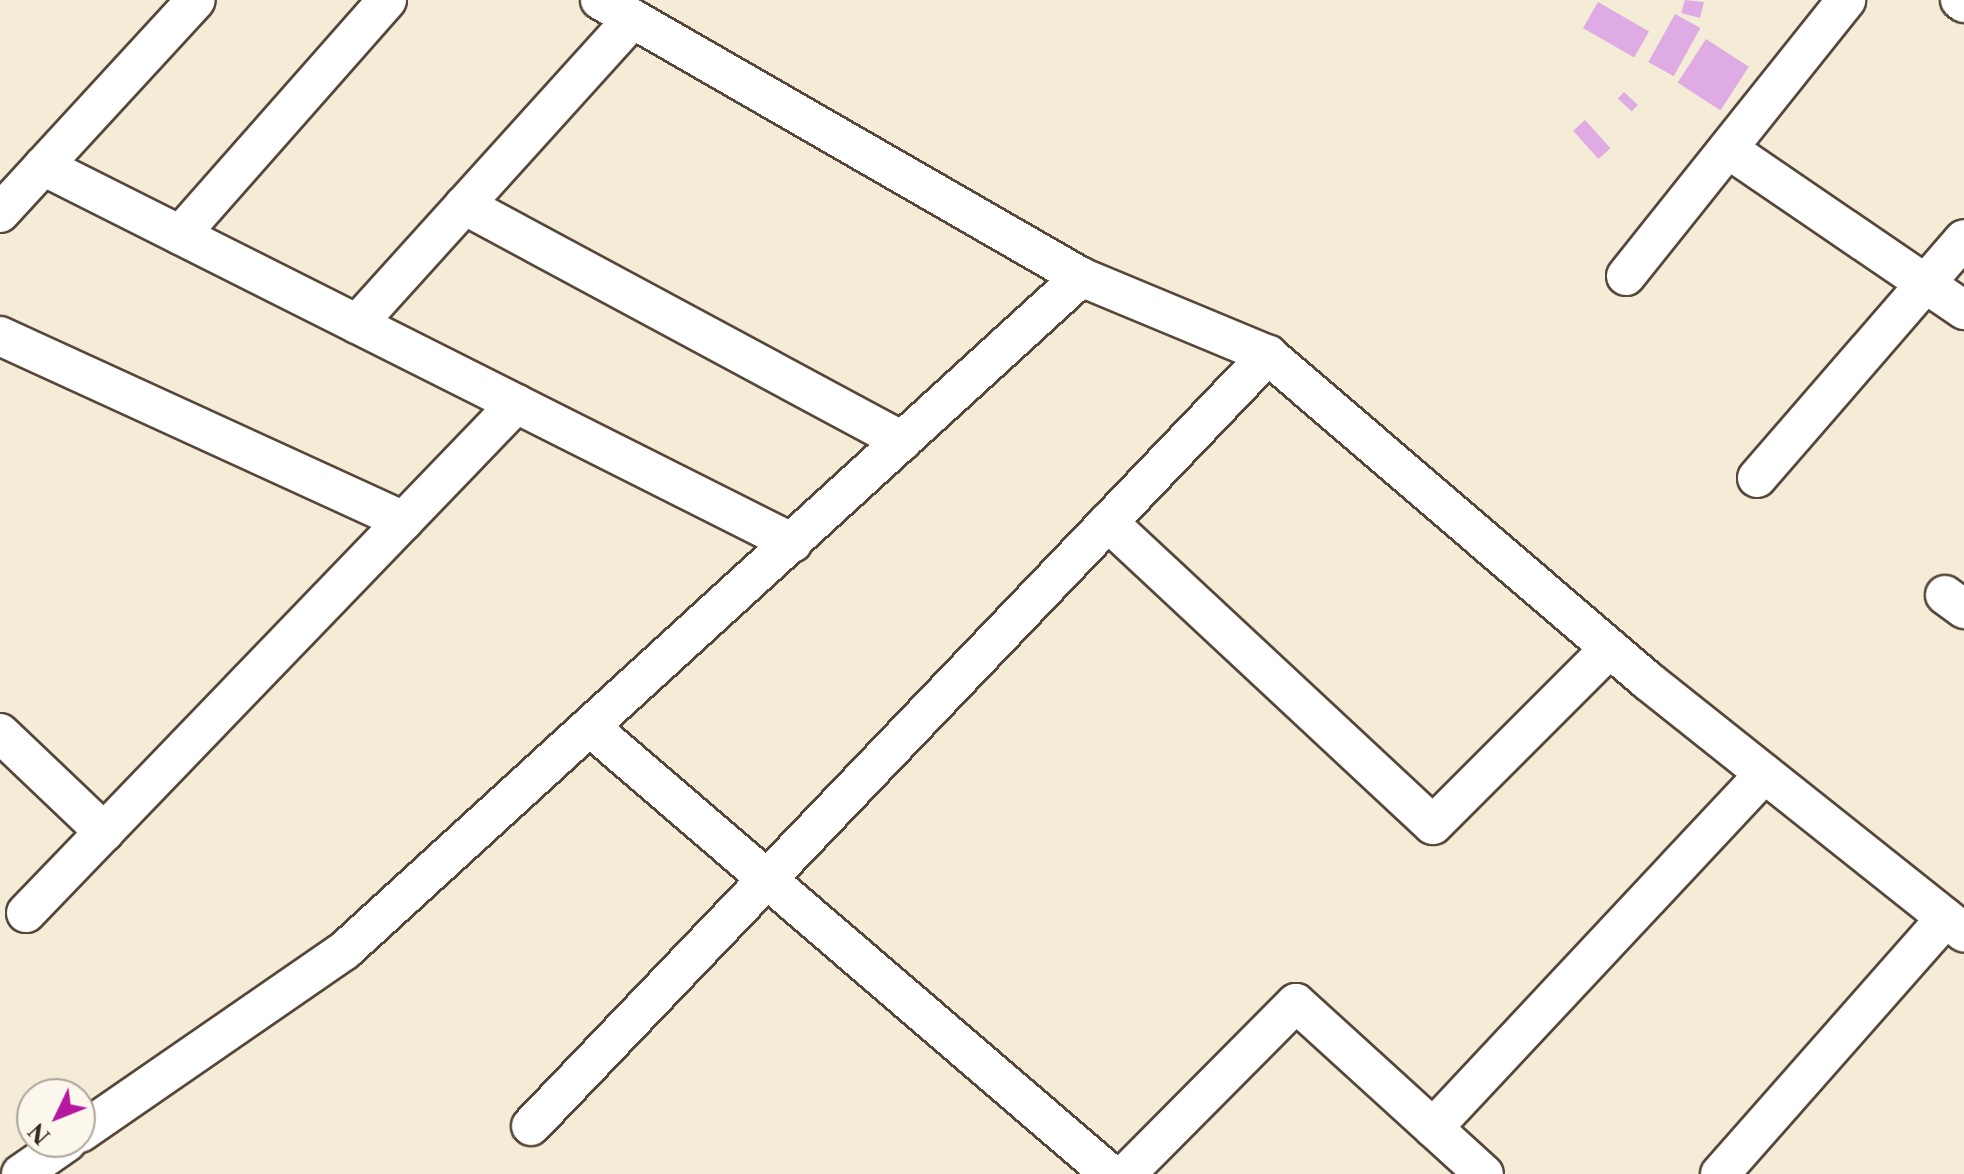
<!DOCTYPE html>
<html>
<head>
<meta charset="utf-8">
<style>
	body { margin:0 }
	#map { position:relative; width:1964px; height:1174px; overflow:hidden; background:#f4ecd6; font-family:"Libre Caslon Text",serif }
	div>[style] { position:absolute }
	.building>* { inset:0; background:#dfabe4; transform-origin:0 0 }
	.roads { filter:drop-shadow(2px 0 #57473a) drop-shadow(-2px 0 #57473a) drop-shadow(0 2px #57473a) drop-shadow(0 -2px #57473a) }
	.minor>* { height:38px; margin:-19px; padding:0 19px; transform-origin:19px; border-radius:19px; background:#fff }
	span { translate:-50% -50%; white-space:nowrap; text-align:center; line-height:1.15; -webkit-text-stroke:7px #fbf7ec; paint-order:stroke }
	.north { position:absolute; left:16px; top:1078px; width:80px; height:80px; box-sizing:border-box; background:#fbf7ec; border:2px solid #aea59a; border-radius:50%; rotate:227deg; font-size:22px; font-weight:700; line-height:32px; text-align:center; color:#3b2a1e }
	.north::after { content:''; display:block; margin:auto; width:28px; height:36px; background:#b5179e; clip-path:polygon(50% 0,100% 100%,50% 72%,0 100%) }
</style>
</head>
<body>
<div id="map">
	<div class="building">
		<i style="clip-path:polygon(1685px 0,1704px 2px,1700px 18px,1681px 13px)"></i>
		<i style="left:1598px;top:2px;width:59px;height:30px;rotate:30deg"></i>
		<i style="left:1675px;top:14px;width:29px;height:55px;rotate:29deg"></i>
		<i style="left:1706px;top:39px;width:51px;height:52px;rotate:33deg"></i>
		<i style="left:1624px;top:92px;width:19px;height:9px;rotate:43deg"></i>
		<i style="left:1585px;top:120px;width:38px;height:16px;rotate:48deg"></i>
	</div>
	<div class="roads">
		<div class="minor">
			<i style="left:600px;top:0;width:555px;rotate:29.94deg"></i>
			<i style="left:1081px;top:277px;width:203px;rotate:22.6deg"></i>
			<i style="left:1268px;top:355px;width:501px;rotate:40.63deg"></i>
			<i style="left:1648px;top:681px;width:404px;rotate:38.5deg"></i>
			<i style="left:1960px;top:0;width:5px;rotate:37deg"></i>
			<i style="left:1728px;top:149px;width:286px;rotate:34.3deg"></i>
			<i style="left:43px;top:166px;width:839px;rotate:26.69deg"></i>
			<i style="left:464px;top:205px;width:498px;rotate:28.3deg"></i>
			<i style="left:0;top:213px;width:289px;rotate:-47.4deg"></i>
			<i style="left:180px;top:235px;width:313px;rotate:-48.6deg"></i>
			<i style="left:1626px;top:276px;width:353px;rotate:-51.4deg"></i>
			<i style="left:357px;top:324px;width:411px;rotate:-47.9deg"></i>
			<i style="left:0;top:336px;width:444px;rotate:24.6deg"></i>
			<i style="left:1757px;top:478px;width:316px;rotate:-49.1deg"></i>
			<i style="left:1108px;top:522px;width:444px;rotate:43deg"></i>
			<i style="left:1433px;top:825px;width:250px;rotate:-45deg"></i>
			<i style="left:1945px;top:595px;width:24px;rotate:36deg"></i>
			<i style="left:590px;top:727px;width:686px;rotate:40.68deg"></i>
			<i style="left:0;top:733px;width:144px;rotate:43.6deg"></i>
			<i style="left:26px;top:913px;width:707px;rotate:-46.09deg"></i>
			<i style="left:531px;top:1126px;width:1067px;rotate:-46.29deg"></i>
			<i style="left:1433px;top:1128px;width:485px;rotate:-46.9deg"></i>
			<i style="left:80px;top:1133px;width:321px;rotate:-34.6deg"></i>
			<i style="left:344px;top:951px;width:999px;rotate:-42.44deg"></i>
			<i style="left:21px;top:1174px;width:56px;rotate:-34.8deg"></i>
			<i style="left:1126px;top:1174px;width:241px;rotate:-45.2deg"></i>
			<i style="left:1296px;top:1003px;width:254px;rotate:42.3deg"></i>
			<i style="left:1720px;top:1174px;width:341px;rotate:-48.6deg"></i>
		</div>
	</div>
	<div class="north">N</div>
</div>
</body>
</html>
